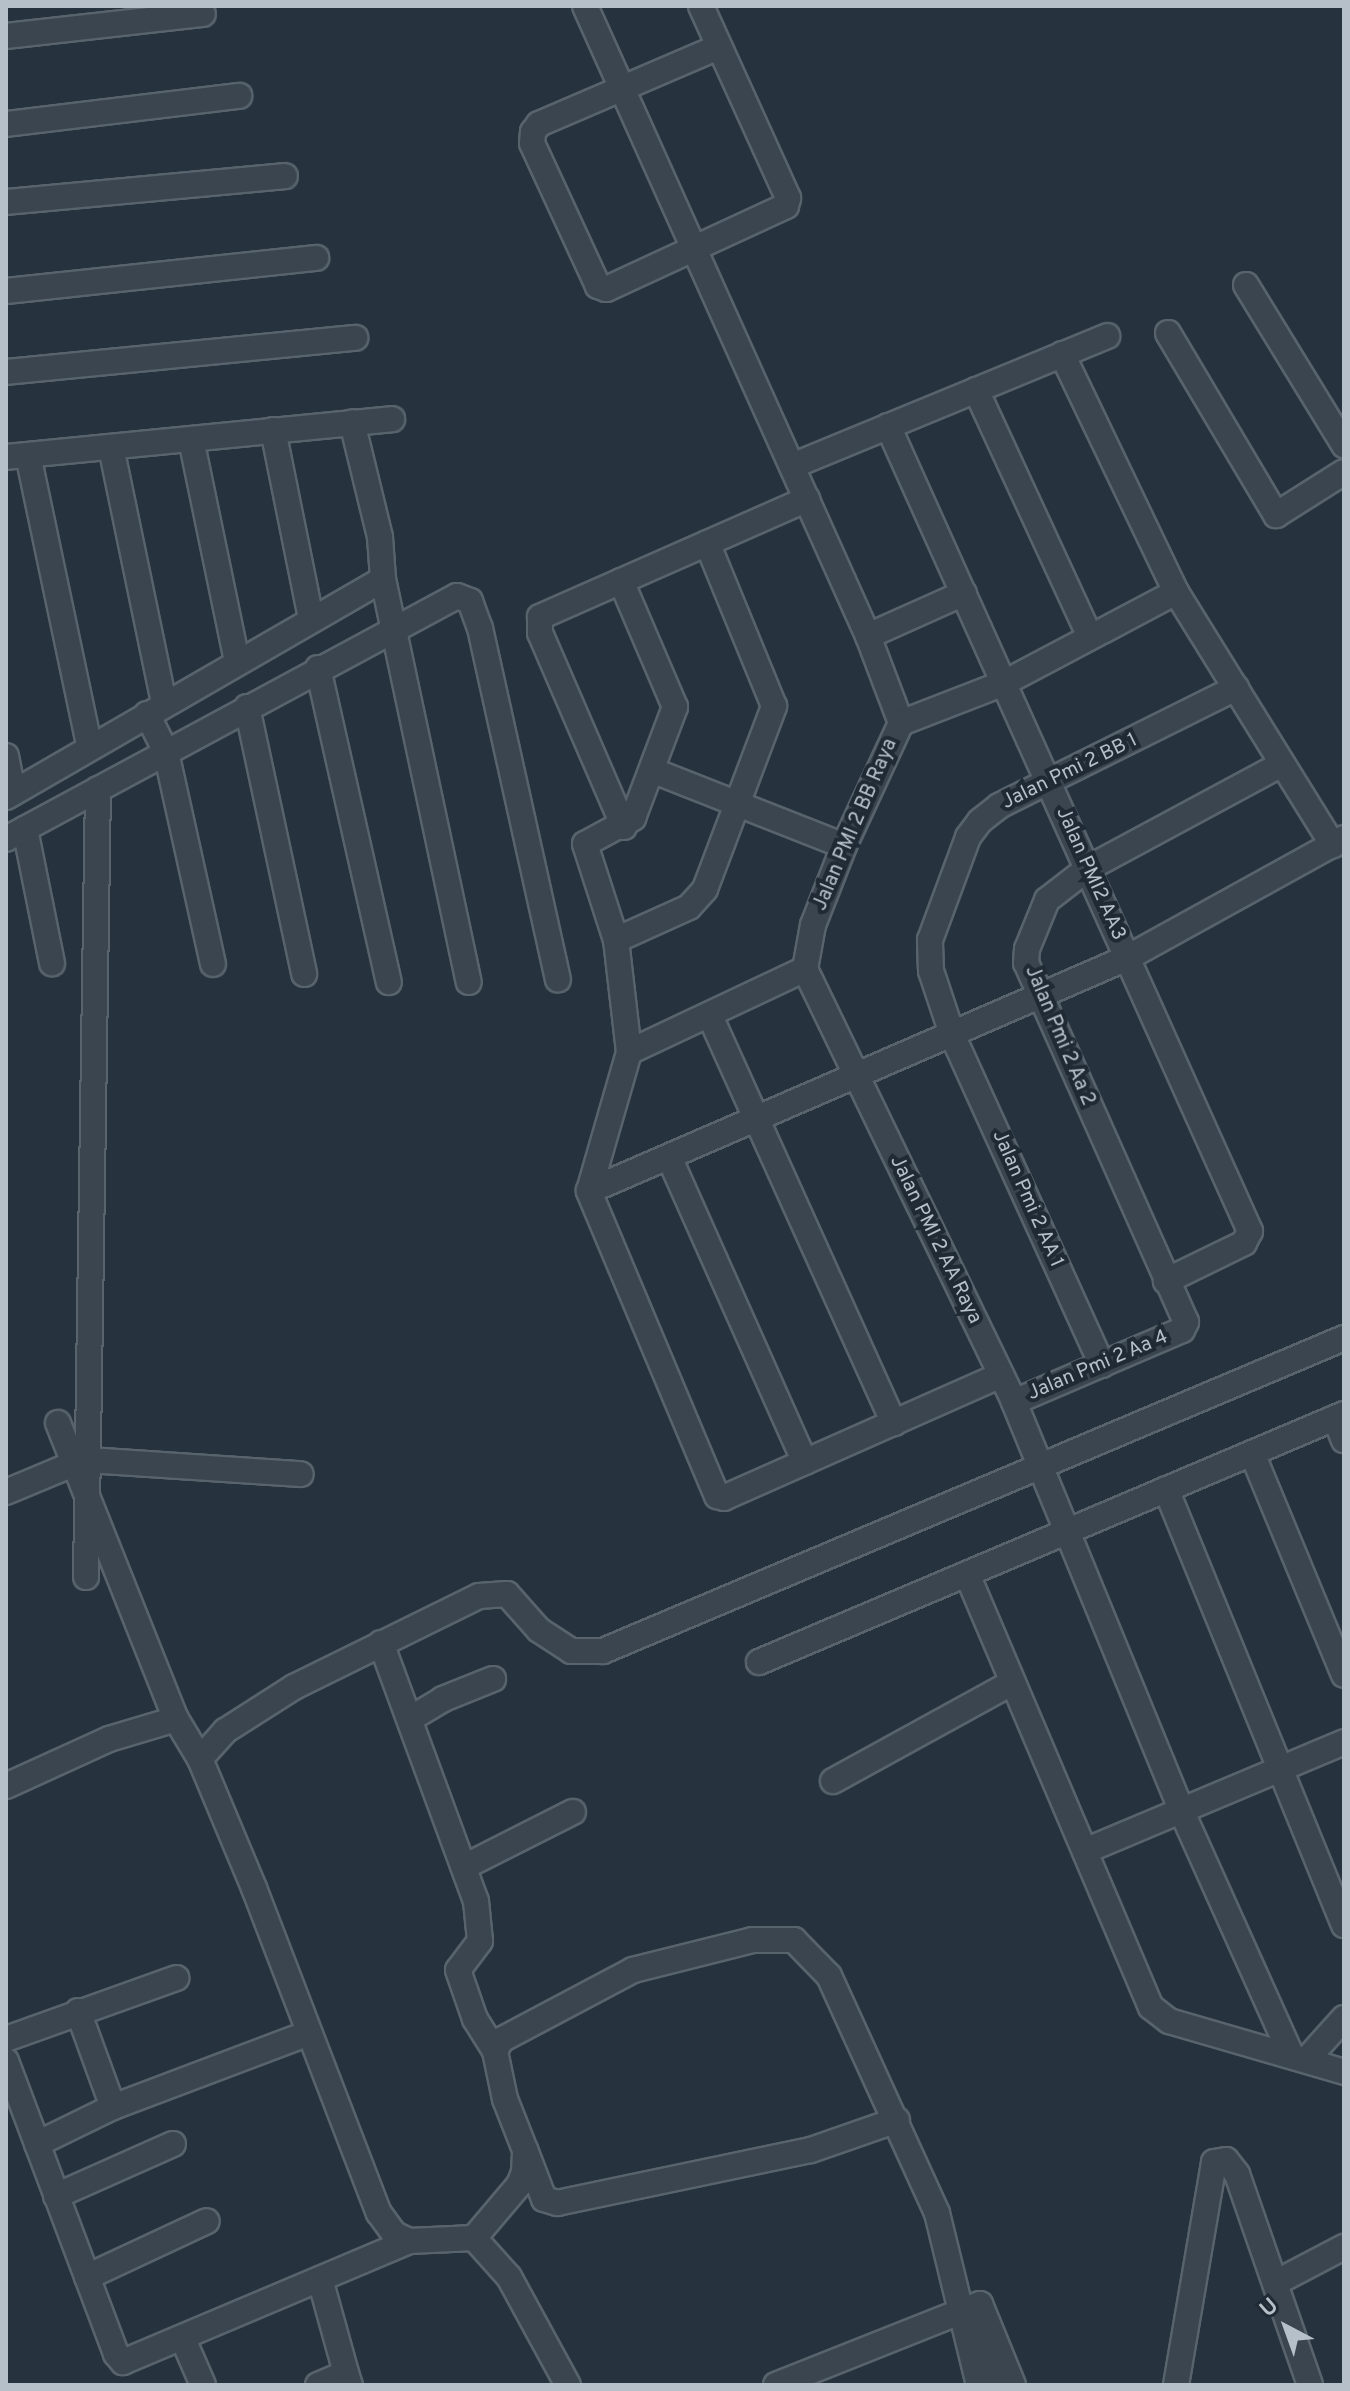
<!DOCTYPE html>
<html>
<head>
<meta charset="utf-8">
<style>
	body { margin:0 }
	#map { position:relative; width:1350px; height:2391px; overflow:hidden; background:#26333f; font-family:Overpass,sans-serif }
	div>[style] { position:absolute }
	.roads { filter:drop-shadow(2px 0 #58636c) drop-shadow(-2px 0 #58636c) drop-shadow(0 2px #58636c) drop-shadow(0 -2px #58636c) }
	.minor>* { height:24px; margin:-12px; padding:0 12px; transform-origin:12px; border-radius:12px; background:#3a454f }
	span { translate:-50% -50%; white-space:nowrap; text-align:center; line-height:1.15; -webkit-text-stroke:8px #1f2a34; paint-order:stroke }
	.street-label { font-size:20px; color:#b6c0c9 }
	.frame { position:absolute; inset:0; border:8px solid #b6c0c9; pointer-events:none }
	.north { position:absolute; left:1246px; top:2287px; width:80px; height:80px; -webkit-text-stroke:6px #1f2a34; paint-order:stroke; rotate:319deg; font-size:22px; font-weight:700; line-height:32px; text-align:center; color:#b6c0c9 }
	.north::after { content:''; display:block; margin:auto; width:28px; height:36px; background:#b6c0c9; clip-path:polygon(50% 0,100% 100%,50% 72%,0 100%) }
</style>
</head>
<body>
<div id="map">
	<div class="roads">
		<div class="minor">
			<i style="left:585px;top:6px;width:691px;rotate:65.81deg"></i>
			<i style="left:868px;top:636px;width:93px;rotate:69.2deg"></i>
			<i style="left:701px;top:6px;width:211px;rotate:65.6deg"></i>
			<i style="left:788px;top:198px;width:8px;rotate:104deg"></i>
			<i style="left:786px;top:206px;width:198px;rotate:155.2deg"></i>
			<i style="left:606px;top:289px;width:9px;rotate:-159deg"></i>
			<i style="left:598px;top:286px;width:157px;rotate:-114.8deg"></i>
			<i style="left:532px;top:143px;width:11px;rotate:-85deg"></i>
			<i style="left:533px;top:132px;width:10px;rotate:-53deg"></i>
			<i style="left:539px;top:124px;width:196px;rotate:-23.2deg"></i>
			<i style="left:6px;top:36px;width:198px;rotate:-6.4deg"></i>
			<i style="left:6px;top:124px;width:235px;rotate:-6.9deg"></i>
			<i style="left:6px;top:202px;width:280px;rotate:-5.3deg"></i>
			<i style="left:1246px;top:285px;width:188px;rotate:58.5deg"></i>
			<i style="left:6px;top:291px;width:312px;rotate:-6.1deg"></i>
			<i style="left:1168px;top:333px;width:212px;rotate:59.3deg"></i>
			<i style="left:1276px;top:515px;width:80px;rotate:-32.3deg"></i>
			<i style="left:1062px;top:354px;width:264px;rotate:64.4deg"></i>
			<i style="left:1176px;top:592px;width:298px;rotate:58.2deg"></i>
			<i style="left:6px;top:372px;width:351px;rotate:-5.6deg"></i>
			<i style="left:976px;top:390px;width:272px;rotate:65.2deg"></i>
			<i style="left:888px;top:426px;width:883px;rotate:65.79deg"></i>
			<i style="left:1250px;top:1231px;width:13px;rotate:117deg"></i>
			<i style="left:1244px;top:1243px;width:87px;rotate:154deg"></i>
			<i style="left:273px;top:430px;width:193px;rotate:78.6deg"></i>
			<i style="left:191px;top:439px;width:228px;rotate:78.3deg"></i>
			<i style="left:111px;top:447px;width:262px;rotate:78.3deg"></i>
			<i style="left:28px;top:455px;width:299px;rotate:78.1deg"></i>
			<i style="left:6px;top:457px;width:388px;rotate:-5.6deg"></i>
			<i style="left:792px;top:466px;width:341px;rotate:-22.4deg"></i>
			<i style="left:383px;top:579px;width:412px;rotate:78deg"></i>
			<i style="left:1176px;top:592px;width:195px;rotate:152.1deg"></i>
			<i style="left:1004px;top:683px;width:110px;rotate:158.8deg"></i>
			<i style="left:901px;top:723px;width:136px;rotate:114.9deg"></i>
			<i style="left:844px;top:846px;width:85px;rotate:111.4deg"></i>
			<i style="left:813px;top:925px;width:45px;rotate:100.3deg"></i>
			<i style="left:805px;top:969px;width:481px;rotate:64.2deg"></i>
			<i style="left:1014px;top:1402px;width:443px;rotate:67.7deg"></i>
			<i style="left:1182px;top:1812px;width:263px;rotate:65.8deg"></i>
			<i style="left:868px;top:636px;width:105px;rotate:-24.1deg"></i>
			<i style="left:318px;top:668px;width:322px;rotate:77.3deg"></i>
			<i style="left:247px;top:707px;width:273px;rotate:77.9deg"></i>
			<i style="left:147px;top:714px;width:42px;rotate:63.4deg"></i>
			<i style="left:166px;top:752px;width:217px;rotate:77.5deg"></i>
			<i style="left:6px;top:756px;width:37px;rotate:79deg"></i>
			<i style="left:654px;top:771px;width:204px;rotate:21.5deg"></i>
			<i style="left:6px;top:797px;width:435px;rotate:-30deg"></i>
			<i style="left:383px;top:579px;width:42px;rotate:-94.1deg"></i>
			<i style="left:380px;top:537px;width:118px;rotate:-103.7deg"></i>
			<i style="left:624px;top:827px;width:211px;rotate:-113.4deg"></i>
			<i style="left:540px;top:633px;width:16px;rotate:-90deg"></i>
			<i style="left:540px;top:617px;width:292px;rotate:-23.8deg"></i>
			<i style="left:25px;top:829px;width:137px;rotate:78.6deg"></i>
			<i style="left:6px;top:839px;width:512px;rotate:-28.32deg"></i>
			<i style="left:457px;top:596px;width:14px;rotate:21deg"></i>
			<i style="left:470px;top:601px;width:29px;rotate:70deg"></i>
			<i style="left:480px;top:628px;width:360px;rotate:77.5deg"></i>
			<i style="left:616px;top:940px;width:80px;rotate:-24.3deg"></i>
			<i style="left:689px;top:907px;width:24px;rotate:-48deg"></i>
			<i style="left:705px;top:889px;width:196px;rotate:-69.3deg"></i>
			<i style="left:774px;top:706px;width:176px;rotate:-112.3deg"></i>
			<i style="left:710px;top:1016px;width:447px;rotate:65.7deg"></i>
			<i style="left:629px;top:1052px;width:195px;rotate:-25.2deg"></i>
			<i style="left:669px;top:1157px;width:334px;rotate:66deg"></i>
			<i style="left:589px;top:1191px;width:145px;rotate:-73.9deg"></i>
			<i style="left:629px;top:1052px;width:113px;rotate:-96.6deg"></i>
			<i style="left:616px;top:940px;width:101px;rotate:-107.9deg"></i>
			<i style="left:585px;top:844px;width:55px;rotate:-28.4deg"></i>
			<i style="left:633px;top:818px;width:119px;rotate:-69.3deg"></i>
			<i style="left:675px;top:707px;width:137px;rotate:-113.2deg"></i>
			<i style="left:1102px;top:1365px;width:363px;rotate:-114.4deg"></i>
			<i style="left:952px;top:1034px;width:66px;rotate:-108.4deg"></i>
			<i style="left:931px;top:971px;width:31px;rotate:-92deg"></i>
			<i style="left:930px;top:940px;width:110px;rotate:-69.7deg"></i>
			<i style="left:968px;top:837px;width:20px;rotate:-53deg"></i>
			<i style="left:980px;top:821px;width:24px;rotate:-38deg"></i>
			<i style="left:999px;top:806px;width:265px;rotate:-26.5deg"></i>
			<i style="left:1001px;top:1375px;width:303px;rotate:156.1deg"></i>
			<i style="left:724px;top:1498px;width:7px;rotate:-164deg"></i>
			<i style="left:717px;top:1496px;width:331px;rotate:-112.8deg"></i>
			<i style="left:589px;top:1191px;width:586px;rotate:-23.42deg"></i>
			<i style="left:1127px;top:958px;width:248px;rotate:-28.9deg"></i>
			<i style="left:1014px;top:1402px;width:183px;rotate:-23.2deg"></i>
			<i style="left:1182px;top:1330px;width:9px;rotate:-63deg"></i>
			<i style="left:1186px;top:1322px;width:393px;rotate:-114deg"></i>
			<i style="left:1026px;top:963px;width:14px;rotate:-86deg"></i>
			<i style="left:1027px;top:949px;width:53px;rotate:-67.8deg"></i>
			<i style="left:1047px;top:900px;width:51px;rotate:-37.8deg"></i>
			<i style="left:1087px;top:869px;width:221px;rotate:-28.3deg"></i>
			<i style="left:1335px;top:1418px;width:24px;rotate:68deg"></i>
			<i style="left:58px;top:1423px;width:319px;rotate:68.3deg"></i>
			<i style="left:1252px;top:1453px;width:240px;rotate:67.5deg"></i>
			<i style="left:1166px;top:1489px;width:471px;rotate:67.8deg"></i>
			<i style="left:6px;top:1492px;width:73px;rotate:-22.7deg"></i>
			<i style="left:73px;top:1464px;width:30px;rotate:-6deg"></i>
			<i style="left:103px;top:1461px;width:198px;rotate:3.8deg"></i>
			<i style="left:967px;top:1574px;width:470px;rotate:67deg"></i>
			<i style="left:1151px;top:2007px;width:23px;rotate:38deg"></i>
			<i style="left:1169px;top:2021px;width:182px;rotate:16.2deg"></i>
			<i style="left:86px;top:1577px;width:788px;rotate:-89.13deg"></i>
			<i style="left:381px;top:1643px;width:275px;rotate:69.8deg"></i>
			<i style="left:476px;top:1901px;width:40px;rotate:84.3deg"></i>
			<i style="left:480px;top:1941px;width:36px;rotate:127deg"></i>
			<i style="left:458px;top:1970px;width:52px;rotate:70.9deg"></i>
			<i style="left:475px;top:2019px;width:38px;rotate:58deg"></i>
			<i style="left:759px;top:1662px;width:635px;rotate:-22.97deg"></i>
			<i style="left:410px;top:1719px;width:39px;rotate:-31deg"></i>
			<i style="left:443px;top:1699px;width:54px;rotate:-21.8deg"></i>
			<i style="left:200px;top:1759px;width:38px;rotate:-48deg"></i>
			<i style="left:225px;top:1731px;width:82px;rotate:-32.5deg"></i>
			<i style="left:294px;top:1687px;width:206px;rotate:-26.2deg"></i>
			<i style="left:479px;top:1596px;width:28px;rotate:-4deg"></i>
			<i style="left:507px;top:1594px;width:48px;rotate:48.4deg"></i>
			<i style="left:539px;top:1630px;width:38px;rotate:33deg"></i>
			<i style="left:571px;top:1651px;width:32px"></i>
			<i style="left:603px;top:1651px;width:804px;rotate:-22.9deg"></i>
			<i style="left:833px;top:1781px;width:205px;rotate:-28.8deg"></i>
			<i style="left:6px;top:1786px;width:113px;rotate:-24.5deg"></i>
			<i style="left:109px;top:1739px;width:70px;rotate:-16.6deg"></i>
			<i style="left:176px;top:1719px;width:47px;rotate:59deg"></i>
			<i style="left:200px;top:1759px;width:140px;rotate:67.3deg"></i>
			<i style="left:254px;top:1888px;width:348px;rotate:69deg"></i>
			<i style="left:379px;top:2213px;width:26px;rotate:54deg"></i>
			<i style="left:394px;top:2234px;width:17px;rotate:25deg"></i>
			<i style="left:409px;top:2241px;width:65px;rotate:-2.6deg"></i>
			<i style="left:474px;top:2238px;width:52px;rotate:48.1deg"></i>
			<i style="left:509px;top:2277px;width:123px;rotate:61.4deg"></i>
			<i style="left:1085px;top:1851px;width:281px;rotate:-22.8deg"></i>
			<i style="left:464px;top:1867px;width:122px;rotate:-26.8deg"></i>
			<i style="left:78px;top:2011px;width:102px;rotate:70deg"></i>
			<i style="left:6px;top:2039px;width:181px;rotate:-19.7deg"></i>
			<i style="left:1308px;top:2058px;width:54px;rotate:-48deg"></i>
			<i style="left:6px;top:2061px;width:313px;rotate:69.4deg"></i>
			<i style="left:116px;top:2354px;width:11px;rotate:49deg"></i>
			<i style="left:123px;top:2362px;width:311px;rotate:-22.9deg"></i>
			<i style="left:37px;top:2144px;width:85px;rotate:-26deg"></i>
			<i style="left:113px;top:2107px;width:206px;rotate:-20.7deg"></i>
			<i style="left:526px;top:2152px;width:50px;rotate:69deg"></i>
			<i style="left:544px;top:2199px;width:14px;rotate:17deg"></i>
			<i style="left:557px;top:2203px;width:259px;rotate:-11.8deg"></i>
			<i style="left:811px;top:2150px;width:91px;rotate:-19.2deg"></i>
			<i style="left:56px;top:2196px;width:128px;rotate:-24deg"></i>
			<i style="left:474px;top:2238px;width:70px;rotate:-49.7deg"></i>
			<i style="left:519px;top:2185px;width:14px;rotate:-69deg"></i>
			<i style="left:524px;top:2172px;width:22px;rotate:-87deg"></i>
			<i style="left:525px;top:2150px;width:55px;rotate:-111.4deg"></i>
			<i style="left:505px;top:2099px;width:49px;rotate:-101.8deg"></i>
			<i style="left:495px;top:2051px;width:13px;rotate:-61deg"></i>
			<i style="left:501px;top:2040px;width:149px;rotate:-27.9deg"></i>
			<i style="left:633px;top:1970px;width:123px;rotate:-14.1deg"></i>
			<i style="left:752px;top:1940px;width:42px"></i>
			<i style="left:794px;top:1940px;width:50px;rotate:45.8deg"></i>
			<i style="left:829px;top:1976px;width:260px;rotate:65.5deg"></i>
			<i style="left:937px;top:2213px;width:177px;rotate:76.3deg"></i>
			<i style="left:87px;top:2277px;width:132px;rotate:-25deg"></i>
			<i style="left:320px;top:2279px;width:98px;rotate:74.5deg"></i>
			<i style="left:1277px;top:2282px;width:76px;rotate:-27.6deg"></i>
			<i style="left:183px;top:2339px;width:50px;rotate:66.5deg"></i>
			<i style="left:993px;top:2374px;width:71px;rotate:-100.5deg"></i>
			<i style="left:980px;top:2304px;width:87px;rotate:67.8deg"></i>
			<i style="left:318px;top:2385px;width:30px;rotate:-23deg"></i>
			<i style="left:346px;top:2373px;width:13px;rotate:72deg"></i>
			<i style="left:776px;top:2385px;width:219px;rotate:-21.7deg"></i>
			<i style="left:1176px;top:2385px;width:226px;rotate:-80.3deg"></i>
			<i style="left:1214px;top:2162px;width:12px;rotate:-9deg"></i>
			<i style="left:1226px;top:2160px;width:18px;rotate:52deg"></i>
			<i style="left:1237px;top:2174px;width:223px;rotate:70.9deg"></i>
		</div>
	</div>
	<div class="street-label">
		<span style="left:1070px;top:772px;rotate:-26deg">Jalan Pmi 2 BB 1</span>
		<span style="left:856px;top:825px;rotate:-67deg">Jalan PMI 2 BB Raya</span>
		<span style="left:1090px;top:874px;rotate:66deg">Jalan PMI2 AA3</span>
		<span style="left:1059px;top:1036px;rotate:67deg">Jalan Pmi 2 Aa 2</span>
		<span style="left:1027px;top:1199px;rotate:66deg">Jalan Pmi 2 AA 1</span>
		<span style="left:935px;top:1240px;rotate:64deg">Jalan PMI 2 AA Raya</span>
		<span style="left:1098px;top:1366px;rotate:-23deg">Jalan Pmi 2 Aa 4</span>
	</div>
	<div class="frame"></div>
	<div class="north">U</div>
</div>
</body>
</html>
